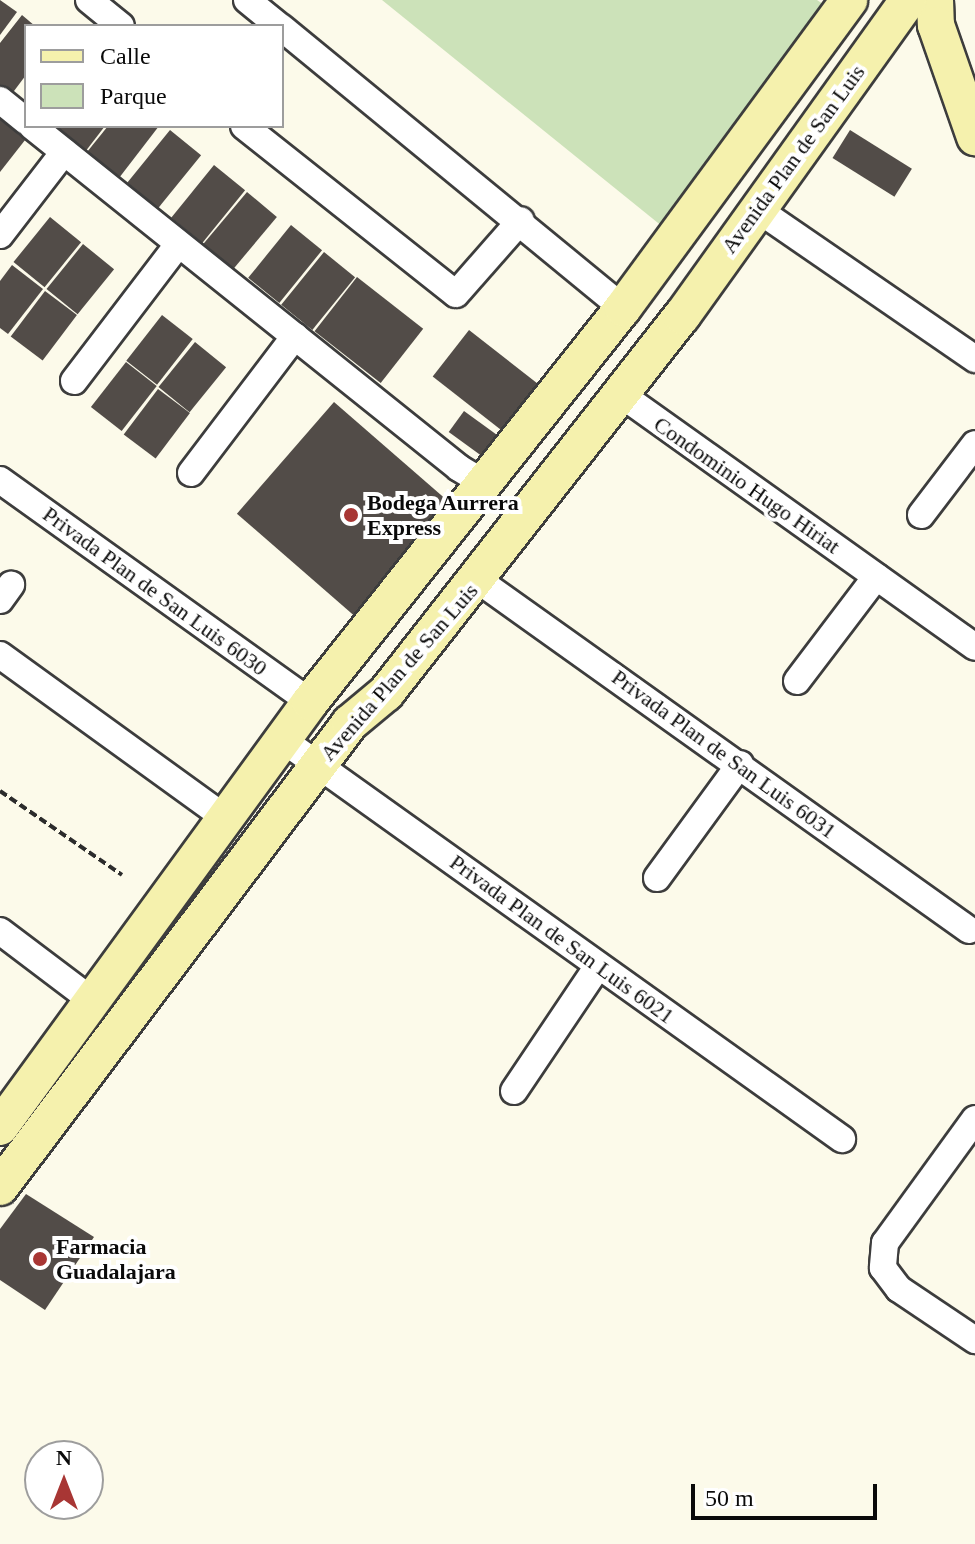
<!DOCTYPE html>
<html>
<head>
<meta charset="utf-8">
<style>
	body { margin:0 }
	#map { position:relative; width:975px; height:1544px; overflow:hidden; background:#fcfaea; font-family:"Times New Roman",serif }
	div>[style] { position:absolute }
	.green>* { inset:0; background:#cce2b9 }
	.building>* { inset:0; background:#524c48; transform-origin:0 0 }
	.path>* { height:4px; margin-top:-2px; transform-origin:0; background:repeating-linear-gradient(90deg,#2c2c2c 0 8px,transparent 0 12px) }
	.roads { filter:drop-shadow(2px 0 #3d3d3d) drop-shadow(-2px 0 #3d3d3d) drop-shadow(0 2px #3d3d3d) drop-shadow(0 -2px #3d3d3d) }
	.street>* { height:26px; margin:-13px; padding:0 13px; transform-origin:13px; border-radius:13px; background:#fff }
	.secondary>* { height:36px; margin:-18px; padding:0 18px; transform-origin:18px; border-radius:18px; background:#f5f1ad }
	.dots>* { width:22px; height:22px; translate:-50% -50%; box-sizing:border-box; border:4px solid #fff; border-radius:50% }
	span { translate:-50% -50%; white-space:nowrap; text-align:center; line-height:1.15; -webkit-text-stroke:8px #fff; paint-order:stroke }
	.street-label { font-size:22px; color:#0a0a0a }
	.poi-label { font-size:22px; color:#0a0a0a; font-weight:700 }
	.left { translate:0 -50%; text-align:left }
	.legend { position:absolute; left:24px; top:24px; width:260px; height:104px; box-sizing:border-box; background:#fff; border:2px solid #9d9d9d; margin:0; padding:10px 14px; list-style:none; font-size:24px; color:#0a0a0a }
	.legend li { display:flex; align-items:center; gap:16px; height:40px }
	.legend b { width:40px; border:2px solid #9d9d9d }
	.north { position:absolute; left:24px; top:1440px; width:80px; height:80px; box-sizing:border-box; background:#fff; border:2px solid #9d9d9d; border-radius:50%; rotate:0deg; font-size:22px; font-weight:700; line-height:32px; text-align:center; color:#0a0a0a }
	.north::after { content:''; display:block; margin:auto; width:28px; height:36px; background:#a83634; clip-path:polygon(50% 0,100% 100%,50% 72%,0 100%) }
	.scale { position:absolute; left:691px; top:1484px; width:186px; height:36px; box-sizing:border-box; border:4px solid #0a0a0a; border-top:0; padding-left:10px; font-size:24px; line-height:28px; white-space:nowrap; color:#0a0a0a; -webkit-text-stroke:6px #fff; paint-order:stroke }
</style>
</head>
<body>
<div id="map">
	<div class="green">
		<i style="clip-path:polygon(382px 0,817px 0,829px 8px,663px 227px)"></i>
	</div>
	<div class="building">
		<i style="clip-path:polygon(0 0,17px 12px,0 35px)"></i>
		<i style="clip-path:polygon(22px 15px,35px 26px,26px 26px,26px 75px,11px 95px,0 85px,0 43px)"></i>
		<i style="clip-path:polygon(0 112px,29px 135px,0 172px)"></i>
		<i style="clip-path:polygon(54px 126px,105px 126px,85px 152px)"></i>
		<i style="clip-path:polygon(108px 126px,159px 126px,119px 178px,87px 152px)"></i>
		<i style="left:170px;top:130px;width:40px;height:68px;rotate:39deg"></i>
		<i style="left:850px;top:130px;width:73px;height:33px;rotate:32deg"></i>
		<i style="left:214px;top:165px;width:40px;height:68px;rotate:39deg"></i>
		<i style="left:247px;top:192px;width:39px;height:69px;rotate:40deg"></i>
		<i style="left:50px;top:217px;width:40px;height:58px;rotate:39deg"></i>
		<i style="left:291px;top:225px;width:40px;height:68px;rotate:39deg"></i>
		<i style="left:83px;top:244px;width:40px;height:58px;rotate:39deg"></i>
		<i style="left:324px;top:252px;width:40px;height:68px;rotate:39deg"></i>
		<i style="clip-path:polygon(12px 265px,43px 289px,8px 334px,0 328px,0 281px)"></i>
		<i style="left:357px;top:277px;width:84px;height:69px;rotate:38deg"></i>
		<i style="left:45px;top:291px;width:40px;height:57px;rotate:37deg"></i>
		<i style="left:162px;top:315px;width:39px;height:58px;rotate:38deg"></i>
		<i style="left:469px;top:330px;width:95px;height:59px;rotate:38deg"></i>
		<i style="left:195px;top:342px;width:40px;height:58px;rotate:39deg"></i>
		<i style="left:126px;top:362px;width:39px;height:57px;rotate:38deg"></i>
		<i style="left:158px;top:389px;width:40px;height:57px;rotate:37deg"></i>
		<i style="left:334px;top:402px;width:165px;height:148px;rotate:41deg"></i>
		<i style="left:464px;top:411px;width:46px;height:26px;rotate:36deg"></i>
		<i style="clip-path:polygon(26px 1194px,94px 1237px,45px 1310px,0 1280px,0 1229px)"></i>
	</div>
	<div class="path">
		<i style="left:0;top:791px;width:148px;rotate:34.5deg"></i>
	</div>
	<div class="roads">
		<div class="street">
			<i style="left:89px;top:0;width:41px;rotate:39.1deg"></i>
			<i style="left:247px;top:0;width:41px;rotate:39.1deg"></i>
			<i style="left:282px;top:28px;width:441px;rotate:39.4deg"></i>
			<i style="left:0;top:100px;width:33px;rotate:39deg"></i>
			<i style="left:32px;top:126px;width:547px;rotate:38.69deg"></i>
			<i style="left:459px;top:468px;width:31px;rotate:31deg"></i>
			<i style="left:244px;top:126px;width:270px;rotate:38.4deg"></i>
			<i style="left:456px;top:294px;width:98px;rotate:-48.7deg"></i>
			<i style="left:757px;top:209px;width:265px;rotate:34.5deg"></i>
			<i style="left:0;top:235px;width:105px;rotate:-52.4deg"></i>
			<i style="left:74px;top:381px;width:170px;rotate:-52.7deg"></i>
			<i style="left:619px;top:393px;width:437px;rotate:35.5deg"></i>
			<i style="left:191px;top:473px;width:172px;rotate:-52.8deg"></i>
			<i style="left:0;top:480px;width:381px;rotate:35.6deg"></i>
			<i style="left:921px;top:515px;width:89px;rotate:-52.7deg"></i>
			<i style="left:478px;top:580px;width:603px;rotate:35.48deg"></i>
			<i style="left:0;top:600px;width:19px;rotate:-54deg"></i>
			<i style="left:0;top:655px;width:276px;rotate:35.9deg"></i>
			<i style="left:797px;top:681px;width:131px;rotate:-52.8deg"></i>
			<i style="left:283px;top:740px;width:687px;rotate:35.52deg"></i>
			<i style="left:657px;top:878px;width:141px;rotate:-53.9deg"></i>
			<i style="left:0;top:931px;width:113px;rotate:37.1deg"></i>
			<i style="left:514px;top:1091px;width:151px;rotate:-56.1deg"></i>
			<i style="left:975px;top:1119px;width:153px;rotate:126deg"></i>
			<i style="left:885px;top:1243px;width:25px;rotate:95deg"></i>
			<i style="left:883px;top:1268px;width:26px;rotate:53deg"></i>
			<i style="left:899px;top:1289px;width:92px;rotate:33.9deg"></i>
		</div>
		<div class="secondary">
			<i style="left:935px;top:0;width:25px;rotate:88deg"></i>
			<i style="left:936px;top:25px;width:119px;rotate:70.8deg"></i>
			<i style="left:0;top:1127px;width:526px;rotate:-53.89deg"></i>
			<i style="left:310px;top:702px;width:503px;rotate:-51.54deg"></i>
			<i style="left:623px;top:308px;width:382px;rotate:-53.7deg"></i>
			<i style="left:0;top:1187px;width:581px;rotate:-52.97deg"></i>
			<i style="left:350px;top:723px;width:47px;rotate:-39.8deg"></i>
			<i style="left:386px;top:693px;width:479px;rotate:-51.9deg"></i>
			<i style="left:682px;top:316px;width:388px;rotate:-54.4deg"></i>
		</div>
	</div>
	<div class="dots">
		<i style="left:351px;top:515px;background:#a83634"></i>
		<i style="left:40px;top:1259px;background:#a83634"></i>
	</div>
	<div class="street-label">
		<span style="left:793px;top:159px;rotate:-54deg">Avenida Plan de San Luis</span>
		<span style="left:747px;top:485px;rotate:35deg">Condominio Hugo Hiriat</span>
		<span style="left:155px;top:591px;rotate:36deg">Privada Plan de San Luis 6030</span>
		<span style="left:399px;top:672px;rotate:-49deg">Avenida Plan de San Luis</span>
		<span style="left:724px;top:754px;rotate:36deg">Privada Plan de San Luis 6031</span>
		<span style="left:562px;top:939px;rotate:36deg">Privada Plan de San Luis 6021</span>
	</div>
	<div class="poi-label">
		<span class="left" style="left:367px;top:515px">Bodega Aurrera<br>Express</span>
		<span class="left" style="left:56px;top:1259px">Farmacia<br>Guadalajara</span>
	</div>
	<ul class="legend">
	<li><b style="height:10px;background:#f5f1ad"></b>Calle</li>
	<li><b style="height:22px;background:#cce2b9"></b>Parque</li>
	</ul>
	<div class="north">N</div>
	<div class="scale">50 m</div>
</div>
</body>
</html>
